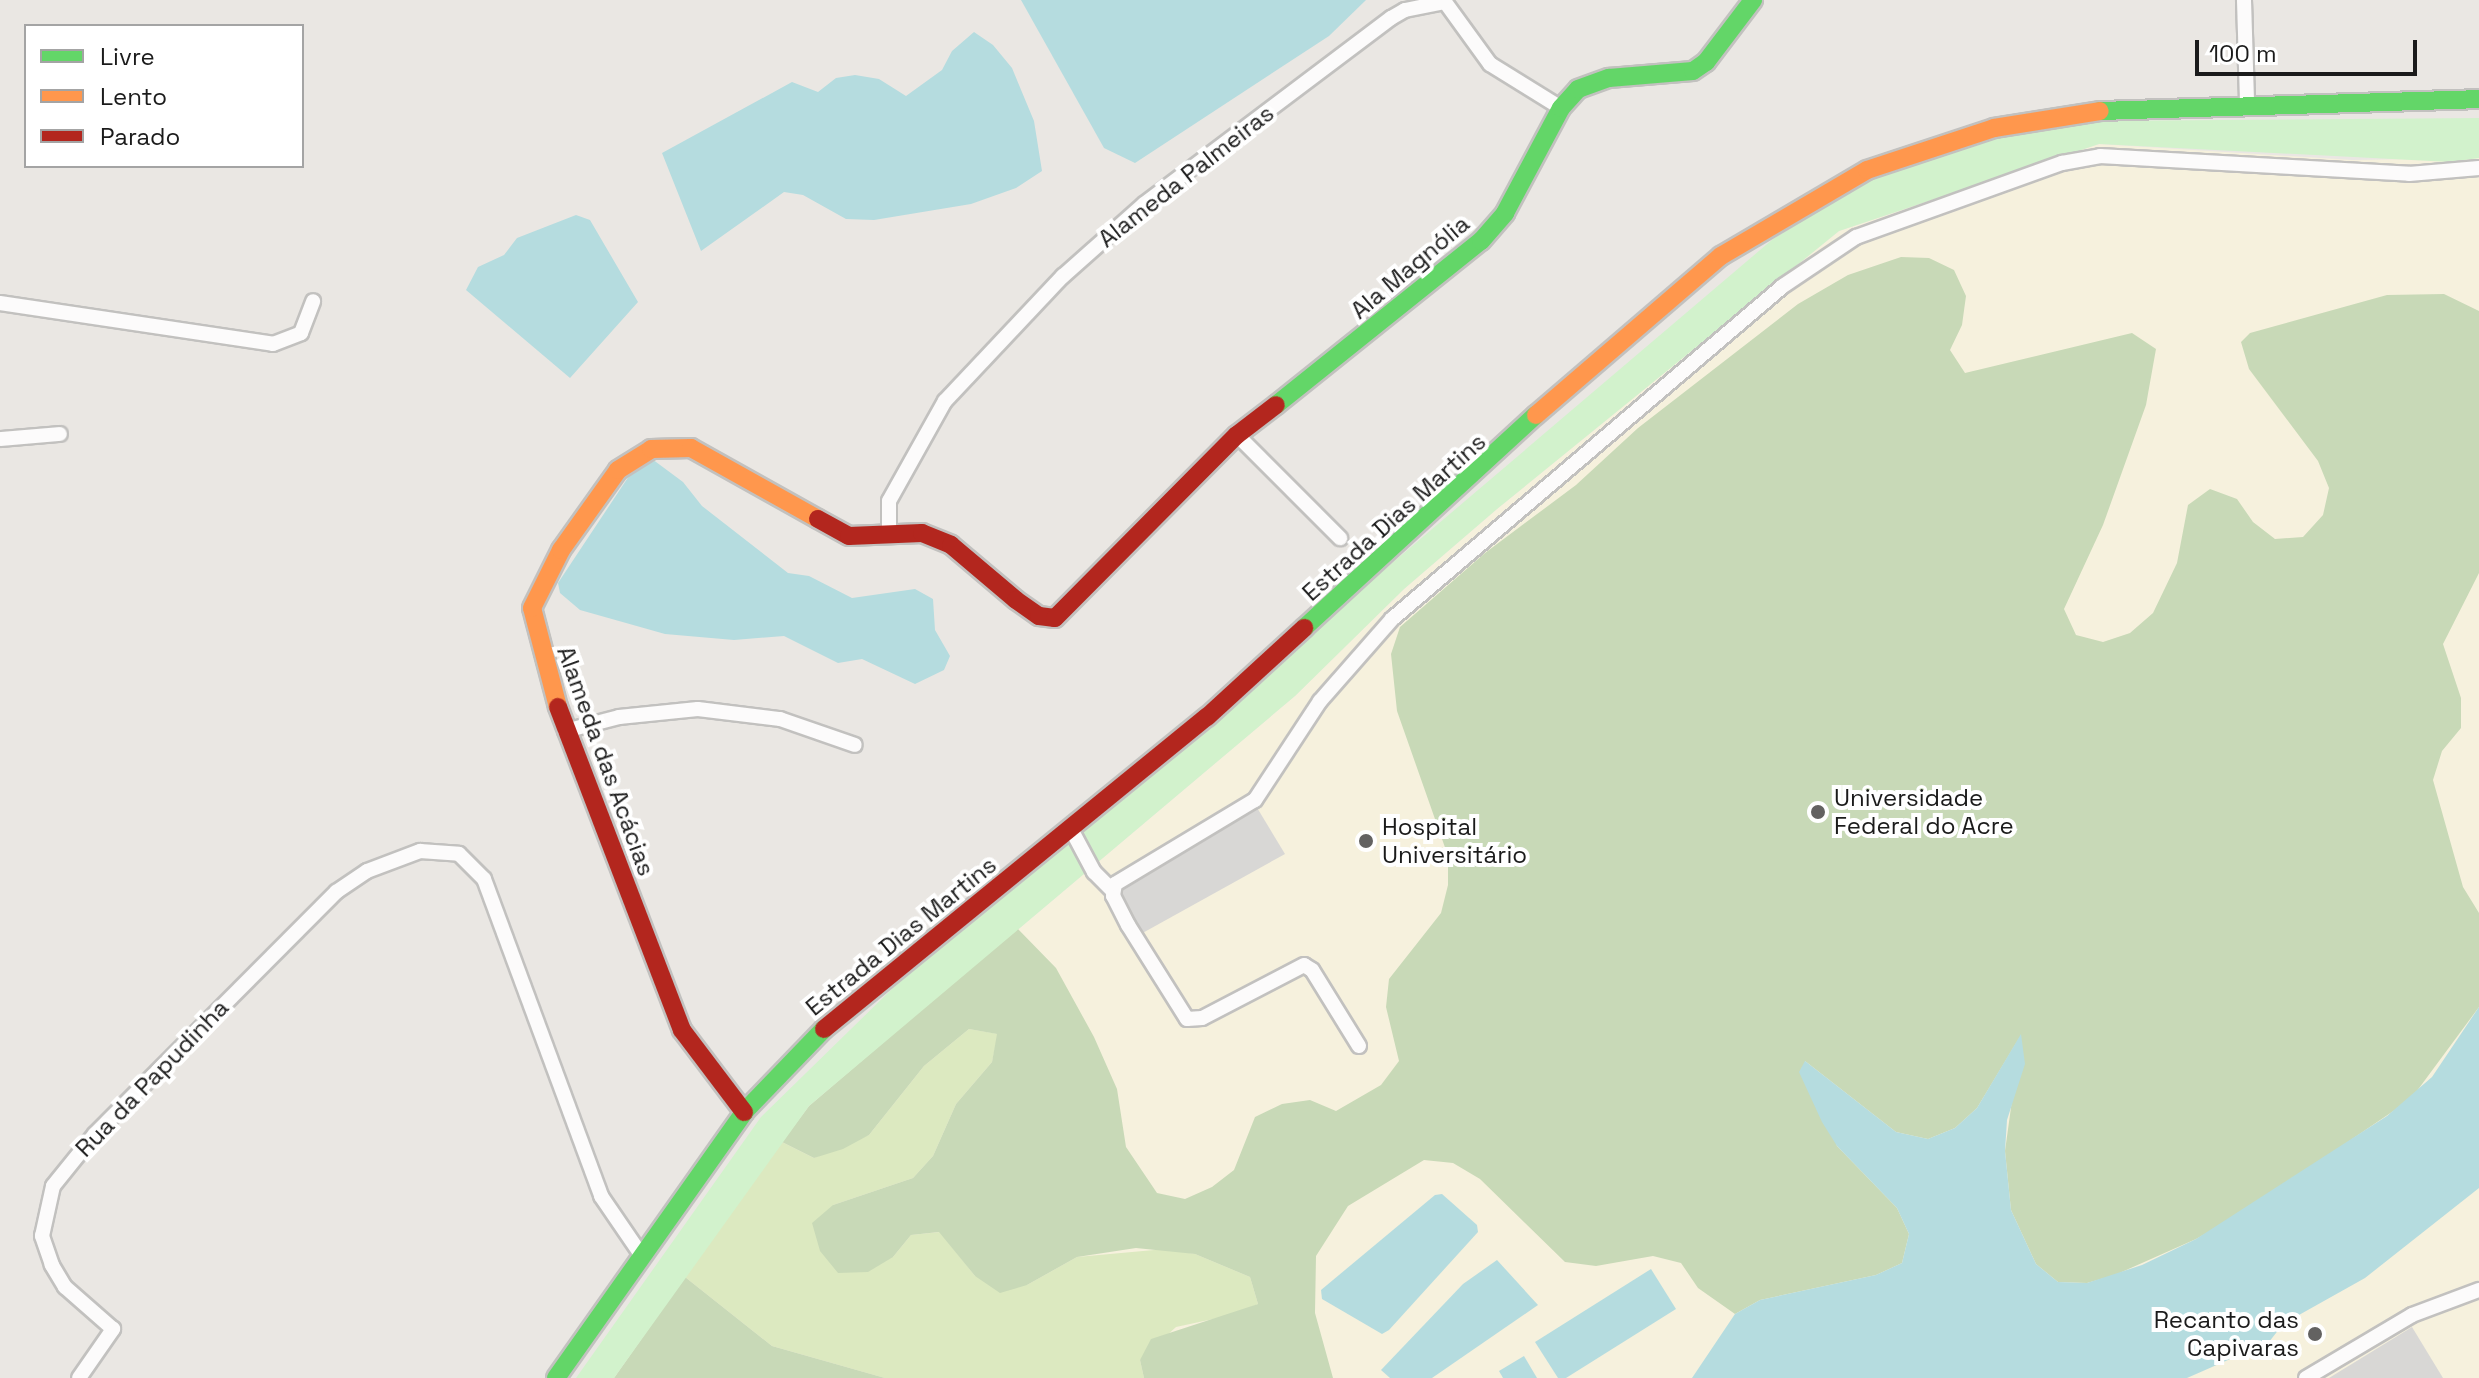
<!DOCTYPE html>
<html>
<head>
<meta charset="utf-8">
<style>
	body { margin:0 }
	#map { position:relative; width:2479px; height:1378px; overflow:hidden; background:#eae7e3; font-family:"Space Grotesk",sans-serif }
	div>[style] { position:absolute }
	.education>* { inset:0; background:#f6f1dd }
	.grass>* { inset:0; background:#dce9c0 }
	.forest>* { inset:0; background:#c8d9b7 }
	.park>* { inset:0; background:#d2f2cc }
	.parking>* { inset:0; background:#d8d7d5 }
	.water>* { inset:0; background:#b5dcdf }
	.roads { filter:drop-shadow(2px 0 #c2c1bf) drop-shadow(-2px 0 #c2c1bf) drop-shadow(0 2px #c2c1bf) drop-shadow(0 -2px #c2c1bf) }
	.street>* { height:14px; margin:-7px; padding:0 7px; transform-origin:7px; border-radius:7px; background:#fcfbfb }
	.fast>* { height:18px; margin:-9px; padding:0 9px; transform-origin:9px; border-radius:9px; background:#63d668 }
	.slow>* { height:18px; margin:-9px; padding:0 9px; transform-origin:9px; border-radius:9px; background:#ff974d }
	.jam>* { height:18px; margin:-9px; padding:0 9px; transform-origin:9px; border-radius:9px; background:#b3261e }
	.dots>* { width:22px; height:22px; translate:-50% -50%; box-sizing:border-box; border:4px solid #fff; border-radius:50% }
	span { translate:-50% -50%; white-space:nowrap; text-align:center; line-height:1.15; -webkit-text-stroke:8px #fff; paint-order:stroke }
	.street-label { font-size:24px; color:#1b1b1b }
	.poi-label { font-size:24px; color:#1b1b1b }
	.left { translate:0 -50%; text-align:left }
	.right { translate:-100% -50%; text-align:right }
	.legend { position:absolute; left:24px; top:24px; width:280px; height:144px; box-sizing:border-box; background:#fff; border:2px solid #a4a4a4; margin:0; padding:10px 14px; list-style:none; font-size:24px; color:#1b1b1b }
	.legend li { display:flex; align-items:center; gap:16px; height:40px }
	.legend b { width:40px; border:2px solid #a4a4a4 }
	.scale { position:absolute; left:2195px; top:40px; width:222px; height:36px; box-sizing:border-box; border:4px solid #1b1b1b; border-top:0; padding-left:10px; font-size:24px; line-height:28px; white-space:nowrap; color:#1b1b1b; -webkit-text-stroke:6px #fff; paint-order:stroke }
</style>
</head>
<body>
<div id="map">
	<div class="education">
		<i style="clip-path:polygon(2099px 144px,2352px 160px,2479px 158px,2479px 1378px,614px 1378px,809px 1106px,1295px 696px,1404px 589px,1497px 509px,1839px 231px)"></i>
	</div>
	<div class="grass">
		<i style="clip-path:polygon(969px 1029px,998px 1034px,992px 1062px,956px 1104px,933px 1156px,913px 1178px,833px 1205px,893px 1257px,911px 1235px,940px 1232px,975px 1276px,1027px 1285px,1077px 1257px,1165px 1249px,1195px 1254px,1250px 1277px,1258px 1304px,1232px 1315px,1176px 1327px,1140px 1360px,1144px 1378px,885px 1378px,772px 1346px,685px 1277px,782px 1142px,814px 1158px,869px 1135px,924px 1066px)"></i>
	</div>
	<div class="forest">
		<i style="clip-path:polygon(1901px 257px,1929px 258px,1954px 270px,1966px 296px,1962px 325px,1950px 350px,1965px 373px,2132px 333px,2156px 349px,2146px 405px,2103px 525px,2064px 609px,2076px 635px,2103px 642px,2130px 633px,2153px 613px,2177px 563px,2188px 505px,2210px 489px,2237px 499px,2253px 522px,2275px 539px,2303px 537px,2323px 515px,2329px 488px,2318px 461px,2249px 369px,2241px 342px,2250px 333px,2387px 295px,2444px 294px,2479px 311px,2479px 573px,2443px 644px,2461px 698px,2461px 728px,2442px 751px,2433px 780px,2463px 887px,2479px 913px,2479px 1007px,2411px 1099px,2248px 1210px,2196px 1239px,2115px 1275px,2087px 1283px,2058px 1282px,2036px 1264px,2011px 1210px,2005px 1151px,2021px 1035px,1977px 1108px,1955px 1128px,1928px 1139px,1896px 1132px,1805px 1061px,1837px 1146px,1897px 1208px,1909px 1234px,1902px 1263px,1876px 1275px,1760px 1300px,1735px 1314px,1698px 1288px,1681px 1263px,1653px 1256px,1596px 1266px,1565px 1262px,1480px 1179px,1453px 1163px,1424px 1160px,1348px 1206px,1316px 1256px,1315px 1313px,1333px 1378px,1144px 1378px,1140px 1360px,1151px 1339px,1258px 1304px,1250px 1277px,1195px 1254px,1136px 1248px,1077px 1257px,1027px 1285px,1000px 1293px,975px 1276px,939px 1232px,911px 1235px,893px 1257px,868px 1272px,838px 1273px,820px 1251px,812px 1223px,833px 1205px,913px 1178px,933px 1156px,956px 1104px,992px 1062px,997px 1034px,969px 1029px,924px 1066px,869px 1135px,843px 1149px,814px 1158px,782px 1142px,809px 1106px,1017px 928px,1056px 968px,1094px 1037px,1117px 1089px,1126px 1147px,1157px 1193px,1185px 1199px,1212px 1187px,1234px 1170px,1255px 1117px,1282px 1104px,1310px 1100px,1336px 1111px,1381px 1085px,1399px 1061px,1386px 1007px,1389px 979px,1441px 913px,1448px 885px,1448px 856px,1397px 711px,1391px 654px,1400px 627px,1485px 553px,1576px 485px,1638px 428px,1798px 304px,1848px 275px)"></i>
		<i style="clip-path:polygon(685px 1277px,772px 1346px,885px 1378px,614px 1378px)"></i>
	</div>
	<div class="park">
		<i style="clip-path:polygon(2479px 118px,2479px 158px,2450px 162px,2099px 144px,1839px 231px,1497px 509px,1404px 589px,1295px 696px,809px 1106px,614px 1378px,576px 1378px,761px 1117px,895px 986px,1773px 239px,1866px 181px,1971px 140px,2093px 121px)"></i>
	</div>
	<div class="parking">
		<i style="clip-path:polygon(1256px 806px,1285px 854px,1139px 935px,1118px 890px)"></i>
		<i style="clip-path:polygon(2412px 1327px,2443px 1378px,2329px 1378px)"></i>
	</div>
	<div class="water">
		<i style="clip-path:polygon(1021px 0,1366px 0,1329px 36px,1135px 163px,1104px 148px)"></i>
		<i style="clip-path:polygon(974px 32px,993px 45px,1012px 68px,1034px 121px,1042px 171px,1016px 188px,971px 204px,874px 220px,846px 219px,803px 195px,784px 192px,701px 251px,662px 153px,792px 82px,818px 92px,836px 78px,855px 75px,879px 79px,906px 96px,942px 70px,952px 51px)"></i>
		<i style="clip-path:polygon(576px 215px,590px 220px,638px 302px,570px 378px,466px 290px,478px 267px,504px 255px,517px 238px)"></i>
		<i style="clip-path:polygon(652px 459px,683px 482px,702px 506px,788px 573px,809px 576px,852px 598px,915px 589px,933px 599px,935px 630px,950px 656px,944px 670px,915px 684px,862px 659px,838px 663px,784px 636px,734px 640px,665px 634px,580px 610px,560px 593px,558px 583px,631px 473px)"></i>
		<i style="clip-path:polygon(2479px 1007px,2479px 1188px,2365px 1278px,2283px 1324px,2269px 1342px,2187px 1378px,1692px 1378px,1735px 1314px,1760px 1300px,1876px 1275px,1902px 1263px,1909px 1234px,1897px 1208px,1837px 1146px,1822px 1122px,1799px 1072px,1805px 1061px,1896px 1132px,1928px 1139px,1955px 1128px,1977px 1108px,2021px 1034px,2025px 1064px,2007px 1120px,2005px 1151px,2011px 1210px,2036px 1264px,2058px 1282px,2087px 1283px,2142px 1265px,2196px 1239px,2387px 1116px,2432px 1077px)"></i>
		<i style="clip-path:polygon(1442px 1194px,1477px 1225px,1478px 1232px,1389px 1330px,1382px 1334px,1322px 1299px,1321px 1290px,1435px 1195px)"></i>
		<i style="clip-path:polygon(1497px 1260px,1538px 1305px,1432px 1378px,1390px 1378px,1381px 1370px,1463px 1284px)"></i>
		<i style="clip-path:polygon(1651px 1269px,1676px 1309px,1566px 1378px,1558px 1378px,1535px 1342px)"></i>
		<i style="clip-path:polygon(1524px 1356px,1537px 1378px,1503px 1378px,1499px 1371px)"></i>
	</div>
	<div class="roads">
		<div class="street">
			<i style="left:2244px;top:0;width:103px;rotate:88.3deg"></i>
			<i style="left:0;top:303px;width:276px;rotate:8.5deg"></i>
			<i style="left:273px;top:344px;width:30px;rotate:-21deg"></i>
			<i style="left:301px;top:333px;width:34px;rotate:-69deg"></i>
			<i style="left:1237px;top:435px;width:146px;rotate:45deg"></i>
			<i style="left:0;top:439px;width:60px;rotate:-4.8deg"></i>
			<i style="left:889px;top:532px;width:31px;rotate:-90deg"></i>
			<i style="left:889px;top:501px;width:115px;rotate:-60.8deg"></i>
			<i style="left:945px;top:401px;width:172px;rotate:-46.7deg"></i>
			<i style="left:1063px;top:276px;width:108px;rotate:-41.6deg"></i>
			<i style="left:1144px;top:204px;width:309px;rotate:-37deg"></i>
			<i style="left:1391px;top:18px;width:16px;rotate:-30deg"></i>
			<i style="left:1405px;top:10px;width:41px;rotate:-11.3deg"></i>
			<i style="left:1445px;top:2px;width:77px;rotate:54deg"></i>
			<i style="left:1490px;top:64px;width:84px;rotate:31.8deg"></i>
			<i style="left:565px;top:731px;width:56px;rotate:-14.5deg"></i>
			<i style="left:619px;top:717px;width:79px;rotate:-5.8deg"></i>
			<i style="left:698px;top:709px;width:83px;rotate:7deg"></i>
			<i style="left:780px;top:719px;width:79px;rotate:19.1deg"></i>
			<i style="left:1071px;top:829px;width:49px;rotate:61.9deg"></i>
			<i style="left:1094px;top:872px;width:25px;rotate:45deg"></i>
			<i style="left:1359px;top:1046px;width:89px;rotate:-121.7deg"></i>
			<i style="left:1312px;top:970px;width:9px;rotate:-148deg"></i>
			<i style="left:1304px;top:965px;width:115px;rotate:152.5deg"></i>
			<i style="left:1202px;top:1018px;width:15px;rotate:176deg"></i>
			<i style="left:1187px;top:1019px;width:111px;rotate:-122.1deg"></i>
			<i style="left:1128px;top:925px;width:33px;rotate:-117deg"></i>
			<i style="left:1113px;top:896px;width:12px;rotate:-81deg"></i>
			<i style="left:1115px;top:884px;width:163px;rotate:-31deg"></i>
			<i style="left:1255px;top:800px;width:118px;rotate:-56.7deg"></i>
			<i style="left:1320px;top:701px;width:109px;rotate:-48.7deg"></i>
			<i style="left:1392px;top:619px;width:514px;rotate:-40.42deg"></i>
			<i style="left:1783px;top:286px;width:88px;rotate:-33.9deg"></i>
			<i style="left:1856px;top:237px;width:219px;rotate:-19.8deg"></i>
			<i style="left:2062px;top:163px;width:39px;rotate:-10deg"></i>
			<i style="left:2100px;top:156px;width:310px;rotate:3.3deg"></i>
			<i style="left:2409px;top:174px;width:70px;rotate:-4.9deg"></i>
			<i style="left:79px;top:1378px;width:60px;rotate:-55.2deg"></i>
			<i style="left:113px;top:1329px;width:64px;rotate:-138.8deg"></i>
			<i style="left:65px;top:1287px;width:26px;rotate:-121deg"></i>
			<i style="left:52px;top:1265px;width:31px;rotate:-109deg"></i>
			<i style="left:42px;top:1236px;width:51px;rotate:-77.6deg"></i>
			<i style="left:53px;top:1186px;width:67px;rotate:-51.1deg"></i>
			<i style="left:95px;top:1134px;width:342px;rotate:-45.1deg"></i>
			<i style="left:336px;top:892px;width:37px;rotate:-34deg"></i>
			<i style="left:367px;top:871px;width:57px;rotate:-20.7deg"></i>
			<i style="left:420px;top:851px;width:39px;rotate:4deg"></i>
			<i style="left:459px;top:854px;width:35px;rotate:45deg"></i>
			<i style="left:484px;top:879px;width:338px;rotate:69.7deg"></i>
			<i style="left:601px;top:1196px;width:69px;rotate:55.6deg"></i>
			<i style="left:2306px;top:1378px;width:123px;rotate:-30.7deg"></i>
			<i style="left:2412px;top:1315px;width:72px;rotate:-20.5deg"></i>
		</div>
		<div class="fast">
			<i style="left:2100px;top:111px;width:379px;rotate:-1.8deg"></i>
			<i style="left:1276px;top:405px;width:263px;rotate:-38.7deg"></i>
			<i style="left:1481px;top:241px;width:37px;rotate:-49deg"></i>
			<i style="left:1505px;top:213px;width:119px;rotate:-61.9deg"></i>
			<i style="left:1561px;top:108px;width:25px;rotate:-48deg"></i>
			<i style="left:1578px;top:89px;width:33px;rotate:-20deg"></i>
			<i style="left:1609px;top:78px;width:84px;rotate:-4.8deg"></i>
			<i style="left:1693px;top:71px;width:16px;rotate:-35deg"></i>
			<i style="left:1706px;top:62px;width:78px;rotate:-52.8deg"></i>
			<i style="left:1304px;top:628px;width:315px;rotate:-42.6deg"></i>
			<i style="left:556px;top:1378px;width:326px;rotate:-54.7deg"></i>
			<i style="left:744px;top:1112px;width:115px;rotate:-46.1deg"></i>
		</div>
		<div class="slow">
			<i style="left:1536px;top:415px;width:244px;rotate:-40.7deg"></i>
			<i style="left:1721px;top:256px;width:169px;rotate:-30.5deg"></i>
			<i style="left:1867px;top:170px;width:134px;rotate:-18.3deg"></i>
			<i style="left:1994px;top:128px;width:107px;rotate:-9.1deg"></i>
			<i style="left:558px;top:707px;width:102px;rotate:-104.7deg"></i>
			<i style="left:532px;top:608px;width:65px;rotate:-63.4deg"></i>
			<i style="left:561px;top:550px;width:98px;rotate:-54.5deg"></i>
			<i style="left:618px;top:470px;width:39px;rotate:-32deg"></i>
			<i style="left:651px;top:449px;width:40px;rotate:-1.4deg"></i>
			<i style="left:691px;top:448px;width:145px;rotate:29.2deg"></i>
		</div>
		<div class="jam">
			<i style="left:818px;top:519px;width:35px;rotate:29deg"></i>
			<i style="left:849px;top:536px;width:73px;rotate:-2.4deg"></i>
			<i style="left:922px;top:533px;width:31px;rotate:22deg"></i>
			<i style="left:951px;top:545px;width:85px;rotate:40.2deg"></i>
			<i style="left:1016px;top:600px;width:28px;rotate:35deg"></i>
			<i style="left:1039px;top:616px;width:16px;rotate:7deg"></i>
			<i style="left:1055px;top:618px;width:258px;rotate:-45.2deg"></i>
			<i style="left:1237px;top:435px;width:49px;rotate:-37.6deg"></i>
			<i style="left:558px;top:707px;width:346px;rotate:69deg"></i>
			<i style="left:682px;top:1030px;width:103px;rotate:52.9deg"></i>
			<i style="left:824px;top:1029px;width:494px;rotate:-39.2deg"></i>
			<i style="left:1207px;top:717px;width:132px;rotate:-42.5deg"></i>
		</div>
	</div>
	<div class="dots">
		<i style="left:1818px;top:812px;background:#636261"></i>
		<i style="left:1366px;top:841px;background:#636261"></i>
		<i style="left:2315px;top:1334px;background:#636261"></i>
	</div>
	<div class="street-label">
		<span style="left:1186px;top:176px;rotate:-38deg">Alameda Palmeiras</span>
		<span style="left:1410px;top:267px;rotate:-40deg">Ala Magnólia</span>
		<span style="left:1394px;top:517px;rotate:-42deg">Estrada Dias Martins</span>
		<span style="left:606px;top:761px;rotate:70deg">Alameda das Acácias</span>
		<span style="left:901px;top:936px;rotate:-39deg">Estrada Dias Martins</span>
		<span style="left:152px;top:1078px;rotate:-46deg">Rua da Papudinha</span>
	</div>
	<div class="poi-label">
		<span class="left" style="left:1834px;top:812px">Universidade<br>Federal do Acre</span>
		<span class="left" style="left:1382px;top:841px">Hospital<br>Universitário</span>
		<span class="right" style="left:2299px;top:1334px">Recanto das<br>Capivaras</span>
	</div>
	<ul class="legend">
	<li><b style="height:10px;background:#63d668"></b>Livre</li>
	<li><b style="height:10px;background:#ff974d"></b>Lento</li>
	<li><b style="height:10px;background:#b3261e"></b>Parado</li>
	</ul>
	<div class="scale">100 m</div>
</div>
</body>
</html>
